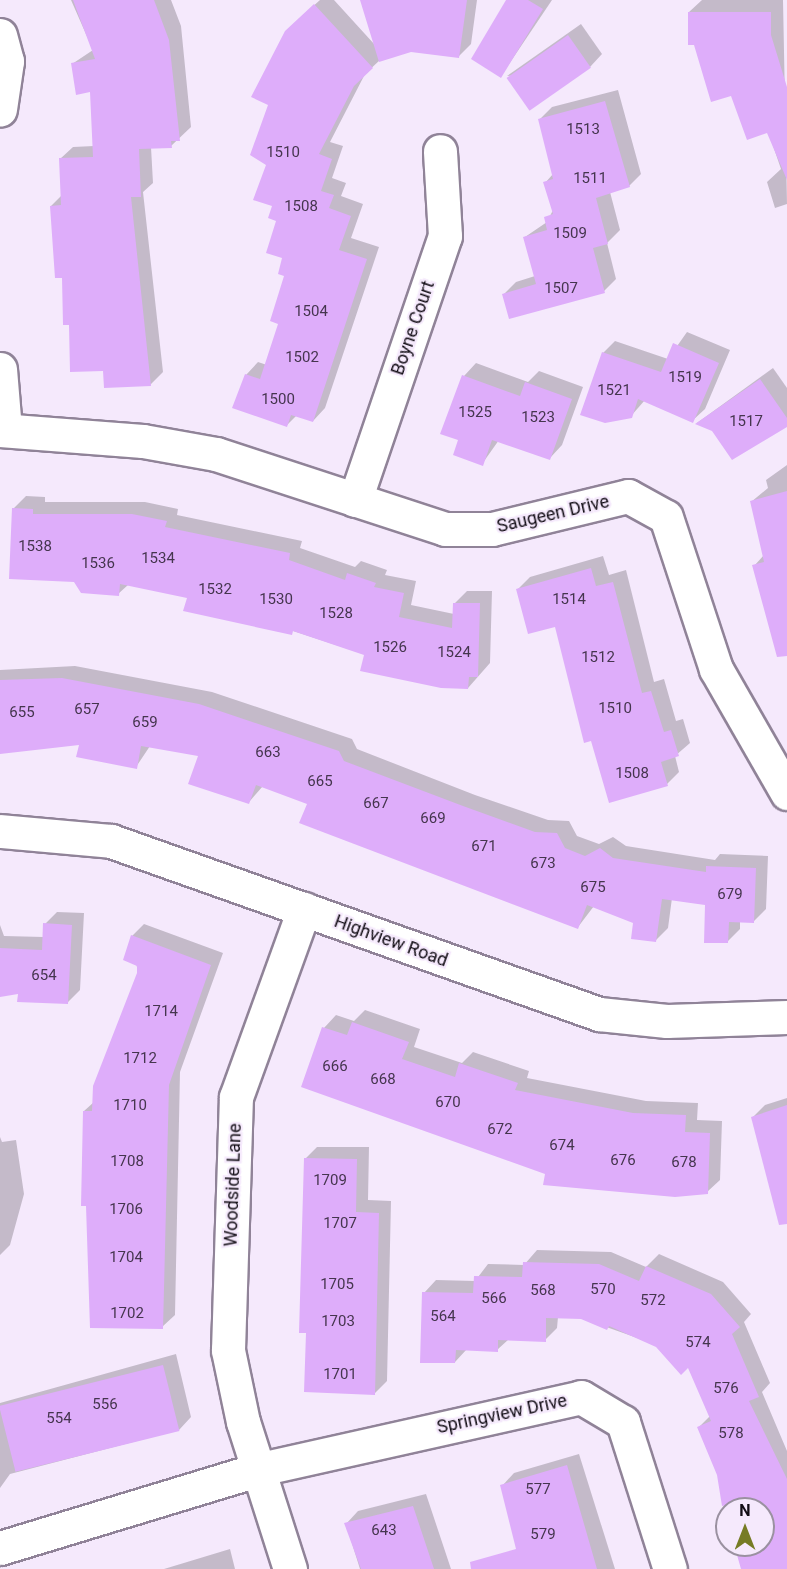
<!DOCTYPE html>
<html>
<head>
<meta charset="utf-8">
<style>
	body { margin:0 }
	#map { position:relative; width:787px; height:1569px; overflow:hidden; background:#f5e9fc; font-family:Roboto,sans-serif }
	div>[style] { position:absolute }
	.shadow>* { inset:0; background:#0003 }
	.building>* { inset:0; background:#deadfa; transform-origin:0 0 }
	.roads { filter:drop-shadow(2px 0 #908398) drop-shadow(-2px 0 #908398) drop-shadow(0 2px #908398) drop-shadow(0 -2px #908398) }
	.street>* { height:33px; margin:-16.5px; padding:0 16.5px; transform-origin:16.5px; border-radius:16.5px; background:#fff }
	span { translate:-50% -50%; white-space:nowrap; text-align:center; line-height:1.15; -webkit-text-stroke:4.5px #f5e9fc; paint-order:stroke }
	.number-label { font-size:15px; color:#45354e }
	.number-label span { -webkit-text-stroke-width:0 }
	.street-label { font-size:18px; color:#120d15 }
	.north { position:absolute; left:715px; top:1497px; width:60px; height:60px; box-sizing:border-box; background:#f5e9fc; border:2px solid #9a91a0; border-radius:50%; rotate:0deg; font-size:16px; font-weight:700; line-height:24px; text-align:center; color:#120d15 }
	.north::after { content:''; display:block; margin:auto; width:21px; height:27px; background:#767b24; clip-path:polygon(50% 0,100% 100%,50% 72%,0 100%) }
</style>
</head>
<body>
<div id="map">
	<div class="shadow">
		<i style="clip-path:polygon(71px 0,171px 0,181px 26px,191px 127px,171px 146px,151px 147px,153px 183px,143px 192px,163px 372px,150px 385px,105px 369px,63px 277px,51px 206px,62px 195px,60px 159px,73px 147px,94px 146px,92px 91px,72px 64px,93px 50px)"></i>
		<i style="clip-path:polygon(320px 0,334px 0,375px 45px,361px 0,477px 0,471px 44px,459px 56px,411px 50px,380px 60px,365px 74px,330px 142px,343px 146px,332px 178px,346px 183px,341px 196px,363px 204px,351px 238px,379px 247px,325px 408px,313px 421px,297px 415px,287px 425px,246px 375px,258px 362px,267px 365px,280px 323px,286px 275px,268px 165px,299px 19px)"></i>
		<i style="clip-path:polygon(508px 0,552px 0,501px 76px)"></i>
		<i style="clip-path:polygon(702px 0,783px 0,787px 204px,775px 208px,767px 182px,781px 169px,768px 131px,732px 94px,689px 12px)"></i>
		<i style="clip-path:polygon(581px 24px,602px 54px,590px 67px,507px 76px)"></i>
		<i style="clip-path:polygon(618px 90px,641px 174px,629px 186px,610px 192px,620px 230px,607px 243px,616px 279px,604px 291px,504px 294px,516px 282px,535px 276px,525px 237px,547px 222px,553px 210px,545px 183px,553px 174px,540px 119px,552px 107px)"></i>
		<i style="clip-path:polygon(687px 332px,730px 350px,705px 409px,692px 421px,645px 400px,631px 416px,603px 353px,615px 341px,668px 359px)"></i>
		<i style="clip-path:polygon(476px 363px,528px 382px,539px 371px,583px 387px,562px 445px,550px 458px,499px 440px,482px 464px,460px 440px,442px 433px,464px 376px)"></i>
		<i style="clip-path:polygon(773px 368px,787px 388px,787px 425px,713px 430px,697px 423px)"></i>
		<i style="clip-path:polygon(787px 465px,787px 633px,754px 566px,764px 555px,751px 502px,768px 488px,766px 480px)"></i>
		<i style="clip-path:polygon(26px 496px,45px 497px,45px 502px,145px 502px,178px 509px,177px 515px,302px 541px,300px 548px,355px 567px,361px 561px,387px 570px,385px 575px,416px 581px,411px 605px,454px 614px,455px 603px,467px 591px,492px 591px,490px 663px,468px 688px,189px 597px,128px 585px,118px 594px,75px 580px,13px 509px)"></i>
		<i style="clip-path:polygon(603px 556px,609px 575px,626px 570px,654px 682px,664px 679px,676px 721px,683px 719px,690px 743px,675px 756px,679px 772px,667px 784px,556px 625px,517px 590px,530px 577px)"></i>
		<i style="clip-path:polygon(75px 666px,212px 692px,352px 739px,357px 749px,475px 795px,548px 820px,569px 821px,577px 836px,599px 844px,613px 837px,626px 846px,715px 860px,720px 854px,768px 856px,766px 909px,754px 921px,740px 921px,740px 929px,727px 942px,706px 904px,672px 898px,668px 928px,655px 941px,635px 922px,594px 906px,578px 927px,309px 803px,263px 786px,249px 802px,200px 754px,150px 746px,136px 767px,81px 743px,0 752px,0 670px)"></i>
		<i style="clip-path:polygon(57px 912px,84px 913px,80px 990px,67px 1003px,19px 992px,0 996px,0 925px,4px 936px,44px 937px,45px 924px)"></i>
		<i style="clip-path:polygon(144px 924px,223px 953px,180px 1072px,175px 1315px,162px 1327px,84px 1111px,94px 1102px,138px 974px,132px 936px)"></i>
		<i style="clip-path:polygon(365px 1010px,420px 1029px,414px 1047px,462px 1063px,473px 1052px,529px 1071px,527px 1078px,646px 1101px,698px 1103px,697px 1120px,722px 1121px,720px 1180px,707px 1192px,547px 1173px,303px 1086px,324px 1028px,336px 1015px,354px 1021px)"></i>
		<i style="clip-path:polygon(787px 1098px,787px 1198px,752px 1118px,765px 1105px)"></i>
		<i style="clip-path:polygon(0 1137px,2px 1142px,16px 1140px,24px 1194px,10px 1245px,0 1255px)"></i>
		<i style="clip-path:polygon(317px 1147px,369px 1147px,368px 1200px,391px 1201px,387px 1381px,375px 1393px,307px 1332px,305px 1159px)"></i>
		<i style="clip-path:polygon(537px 1250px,611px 1252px,646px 1267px,659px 1254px,723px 1282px,751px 1314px,744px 1322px,770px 1383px,762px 1392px,787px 1451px,787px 1569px,743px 1569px,737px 1548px,763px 1545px,763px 1509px,740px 1509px,699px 1427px,710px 1416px,689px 1366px,657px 1345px,581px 1318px,558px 1317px,557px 1328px,545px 1340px,509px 1339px,497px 1350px,467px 1349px,455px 1362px,424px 1293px,436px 1280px,475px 1281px,488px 1264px,524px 1265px)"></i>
		<i style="clip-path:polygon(176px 1354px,191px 1417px,179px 1430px,10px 1474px,0 1488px,0 1403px)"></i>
		<i style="clip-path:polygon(579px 1454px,615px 1569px,536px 1569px,502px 1486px,514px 1473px)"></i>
		<i style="clip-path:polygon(426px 1494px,451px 1569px,360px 1569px,346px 1524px,358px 1511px)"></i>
		<i style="clip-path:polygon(230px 1549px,235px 1569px,164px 1569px)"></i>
	</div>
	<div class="building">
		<i style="clip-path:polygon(73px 0,154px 0,169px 40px,180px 141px,171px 141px,172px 148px,139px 149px,141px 197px,131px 197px,151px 386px,104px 388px,103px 371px,70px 372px,69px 325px,63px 325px,62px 278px,55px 278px,50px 206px,61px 205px,59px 158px,93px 157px,90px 92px,76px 95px,71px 63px,95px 59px)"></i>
		<i style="clip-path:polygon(360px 0,467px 0,459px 58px,411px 52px,379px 62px)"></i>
		<i style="clip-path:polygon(506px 0,528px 0,543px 9px,501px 78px,471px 59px)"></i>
		<i style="clip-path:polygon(314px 4px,373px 68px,354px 86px,319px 154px,332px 159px,321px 191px,334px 195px,329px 208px,351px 216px,339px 250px,367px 259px,313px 422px,291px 415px,287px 427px,232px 408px,245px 374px,260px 379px,278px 324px,270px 321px,284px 276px,278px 274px,282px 258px,266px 253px,276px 221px,268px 218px,272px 206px,253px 200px,266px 165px,250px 155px,268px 105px,251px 97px,285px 31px)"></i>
		<i style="clip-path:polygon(688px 12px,771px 12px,771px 35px,787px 87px,787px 180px,767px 133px,747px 140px,731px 96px,711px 102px,694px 45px,688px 45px)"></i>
		<i style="left:568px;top:35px;width:40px;height:75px;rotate:55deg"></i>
		<i style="clip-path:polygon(605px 101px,630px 187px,596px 198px,608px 244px,593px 248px,605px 293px,509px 319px,502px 294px,536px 284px,523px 237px,547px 230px,544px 217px,553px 214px,543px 182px,553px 179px,538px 119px)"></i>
		<i style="clip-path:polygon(673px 343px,719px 363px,693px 423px,638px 399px,632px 418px,605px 423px,580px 415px,602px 352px,661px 372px)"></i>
		<i style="clip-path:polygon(462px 375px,520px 396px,525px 382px,572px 399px,550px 460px,492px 440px,483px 466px,453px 455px,458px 440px,440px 434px)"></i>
		<i style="clip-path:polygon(760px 379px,787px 418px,787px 427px,732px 460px,712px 431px,695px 424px)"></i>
		<i style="clip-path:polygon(787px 491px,787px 656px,777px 657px,752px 565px,764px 562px,750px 501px)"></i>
		<i style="clip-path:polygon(12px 508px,33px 509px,33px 514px,132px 514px,167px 521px,165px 527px,290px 553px,289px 560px,345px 580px,347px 573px,376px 583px,374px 587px,404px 593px,399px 617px,452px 628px,453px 603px,480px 603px,478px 677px,469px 677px,468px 689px,441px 688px,360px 671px,364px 655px,293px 631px,292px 635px,183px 611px,187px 598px,120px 584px,119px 596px,81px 593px,74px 582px,9px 579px)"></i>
		<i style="clip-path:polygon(591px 568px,596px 586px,613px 582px,642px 693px,651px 691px,664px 732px,671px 730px,679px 756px,661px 762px,668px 786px,609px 803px,591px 741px,584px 743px,555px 627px,528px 634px,516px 589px)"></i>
		<i style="clip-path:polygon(62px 678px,199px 704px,339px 751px,344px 761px,463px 806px,535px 832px,557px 833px,565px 848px,585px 856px,600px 848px,613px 858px,706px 872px,706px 866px,756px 868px,754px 923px,729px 922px,728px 943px,704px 943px,705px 905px,662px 899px,656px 942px,631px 939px,633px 923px,587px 905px,578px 929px,299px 823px,307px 804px,256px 785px,249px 804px,188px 784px,198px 756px,141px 746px,137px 769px,76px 757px,79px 745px,0 754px,0 680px)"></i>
		<i style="clip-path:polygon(43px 923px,72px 925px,68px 1004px,17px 1002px,18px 994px,0 997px,0 948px,42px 950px)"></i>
		<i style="clip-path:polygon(131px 935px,211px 965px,169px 1085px,163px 1329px,90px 1328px,86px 1206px,81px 1206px,83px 1111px,92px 1111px,93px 1086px,137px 973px,137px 966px,123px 960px)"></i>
		<i style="clip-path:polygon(352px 1022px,409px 1042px,402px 1059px,455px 1077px,459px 1063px,518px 1083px,515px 1090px,633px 1113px,686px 1115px,685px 1132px,710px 1133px,708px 1194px,675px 1197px,543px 1185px,545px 1174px,301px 1087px,322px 1027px,347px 1035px)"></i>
		<i style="clip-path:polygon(787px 1105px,787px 1224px,779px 1225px,751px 1117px)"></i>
		<i style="clip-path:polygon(304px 1158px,357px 1159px,356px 1212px,379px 1213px,375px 1395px,304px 1392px,306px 1333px,299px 1333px)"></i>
		<i style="clip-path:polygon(523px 1262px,599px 1264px,639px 1281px,646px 1266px,711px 1294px,740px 1327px,732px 1334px,759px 1397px,749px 1401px,787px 1479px,787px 1569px,741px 1569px,735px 1548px,763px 1545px,763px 1509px,749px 1509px,747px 1500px,722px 1506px,717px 1475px,697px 1427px,711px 1421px,688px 1368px,681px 1375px,656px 1347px,609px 1326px,607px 1330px,581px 1319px,546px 1318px,546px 1342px,498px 1340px,498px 1352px,456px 1350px,455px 1363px,420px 1363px,422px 1292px,473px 1293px,474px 1276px,522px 1277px)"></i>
		<i style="left:163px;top:1365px;width:68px;height:169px;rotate:76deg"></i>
		<i style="clip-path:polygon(567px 1465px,597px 1569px,471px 1569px,470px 1562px,516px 1549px,500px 1485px)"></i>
		<i style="clip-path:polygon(413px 1506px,434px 1569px,361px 1569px,344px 1523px)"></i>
	</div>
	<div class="roads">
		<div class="street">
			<i style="left:0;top:35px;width:27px;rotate:75deg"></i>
			<i style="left:7px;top:61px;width:49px;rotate:98.3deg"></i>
			<i style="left:0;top:369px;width:61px;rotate:85.3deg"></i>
			<i style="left:0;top:430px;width:143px;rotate:4.4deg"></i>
			<i style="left:143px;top:441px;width:74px;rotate:10.1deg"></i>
			<i style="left:216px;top:454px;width:241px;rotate:18.1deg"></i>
			<i style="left:445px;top:529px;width:47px"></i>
			<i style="left:492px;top:529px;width:140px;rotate:-13.6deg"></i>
			<i style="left:628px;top:496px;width:43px;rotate:28.9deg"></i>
			<i style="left:666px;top:517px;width:160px;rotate:71.8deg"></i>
			<i style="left:716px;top:669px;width:143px;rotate:60.2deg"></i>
			<i style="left:355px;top:500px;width:279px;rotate:-71.2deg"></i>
			<i style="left:445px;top:236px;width:85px;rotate:-93.4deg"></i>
			<i style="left:0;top:831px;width:111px;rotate:5.1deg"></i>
			<i style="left:111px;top:841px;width:518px;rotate:19.52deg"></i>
			<i style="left:599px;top:1014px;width:68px;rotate:5.9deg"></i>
			<i style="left:667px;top:1021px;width:120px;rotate:-1.9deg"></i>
			<i style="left:0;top:1548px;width:272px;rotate:-16.9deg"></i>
			<i style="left:260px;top:1469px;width:329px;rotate:-12.6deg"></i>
			<i style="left:581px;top:1397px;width:49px;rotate:30.8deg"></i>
			<i style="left:623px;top:1422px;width:154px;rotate:72.3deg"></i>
			<i style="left:290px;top:1569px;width:154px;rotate:-107.7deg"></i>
			<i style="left:243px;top:1422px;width:74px;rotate:-101.8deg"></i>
			<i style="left:228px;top:1350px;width:253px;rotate:-88.2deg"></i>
			<i style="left:236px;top:1097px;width:200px;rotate:-70.1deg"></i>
		</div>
	</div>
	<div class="number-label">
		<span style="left:583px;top:130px">1513</span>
		<span style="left:283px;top:153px">1510</span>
		<span style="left:590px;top:179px">1511</span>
		<span style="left:301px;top:207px">1508</span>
		<span style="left:570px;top:234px">1509</span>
		<span style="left:561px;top:289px">1507</span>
		<span style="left:311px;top:312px">1504</span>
		<span style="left:302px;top:358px">1502</span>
		<span style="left:685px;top:378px">1519</span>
		<span style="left:614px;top:391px">1521</span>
		<span style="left:278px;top:400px">1500</span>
		<span style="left:475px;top:413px">1525</span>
		<span style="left:538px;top:418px">1523</span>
		<span style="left:746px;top:422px">1517</span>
		<span style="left:35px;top:547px">1538</span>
		<span style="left:158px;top:559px">1534</span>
		<span style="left:98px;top:564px">1536</span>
		<span style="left:215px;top:590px">1532</span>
		<span style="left:276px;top:600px">1530</span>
		<span style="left:569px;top:600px">1514</span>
		<span style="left:336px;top:614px">1528</span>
		<span style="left:390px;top:648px">1526</span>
		<span style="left:454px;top:653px">1524</span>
		<span style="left:598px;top:658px">1512</span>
		<span style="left:615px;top:709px">1510</span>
		<span style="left:87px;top:710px">657</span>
		<span style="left:22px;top:713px">655</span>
		<span style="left:145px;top:723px">659</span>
		<span style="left:268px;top:753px">663</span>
		<span style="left:632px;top:774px">1508</span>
		<span style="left:320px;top:782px">665</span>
		<span style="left:376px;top:804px">667</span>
		<span style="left:433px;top:819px">669</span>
		<span style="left:484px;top:847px">671</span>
		<span style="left:543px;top:864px">673</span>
		<span style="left:593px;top:888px">675</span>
		<span style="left:730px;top:895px">679</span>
		<span style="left:44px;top:976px">654</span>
		<span style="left:161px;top:1012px">1714</span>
		<span style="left:140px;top:1059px">1712</span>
		<span style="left:335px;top:1067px">666</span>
		<span style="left:383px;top:1080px">668</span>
		<span style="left:448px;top:1103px">670</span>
		<span style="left:130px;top:1106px">1710</span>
		<span style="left:500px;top:1130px">672</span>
		<span style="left:562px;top:1146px">674</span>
		<span style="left:623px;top:1161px">676</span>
		<span style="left:127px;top:1162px">1708</span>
		<span style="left:684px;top:1163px">678</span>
		<span style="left:330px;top:1181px">1709</span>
		<span style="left:126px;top:1210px">1706</span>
		<span style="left:340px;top:1224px">1707</span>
		<span style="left:126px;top:1258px">1704</span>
		<span style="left:337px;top:1285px">1705</span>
		<span style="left:603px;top:1290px">570</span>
		<span style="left:543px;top:1291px">568</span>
		<span style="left:494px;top:1299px">566</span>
		<span style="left:653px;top:1301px">572</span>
		<span style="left:127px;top:1314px">1702</span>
		<span style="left:443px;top:1317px">564</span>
		<span style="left:338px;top:1322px">1703</span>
		<span style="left:698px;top:1343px">574</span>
		<span style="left:340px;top:1375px">1701</span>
		<span style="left:726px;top:1389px">576</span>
		<span style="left:105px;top:1405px">556</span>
		<span style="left:59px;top:1419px">554</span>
		<span style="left:731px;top:1434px">578</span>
		<span style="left:538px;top:1490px">577</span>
		<span style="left:384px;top:1531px">643</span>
		<span style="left:543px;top:1535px">579</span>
	</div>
	<div class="street-label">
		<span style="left:413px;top:328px;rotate:-71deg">Boyne Court</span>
		<span style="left:553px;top:514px;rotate:-13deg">Saugeen Drive</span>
		<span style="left:391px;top:941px;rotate:20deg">Highview Road</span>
		<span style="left:233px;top:1185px;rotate:-88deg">Woodside Lane</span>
		<span style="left:502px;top:1414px;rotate:-12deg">Springview Drive</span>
	</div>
	<div class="north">N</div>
</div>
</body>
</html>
